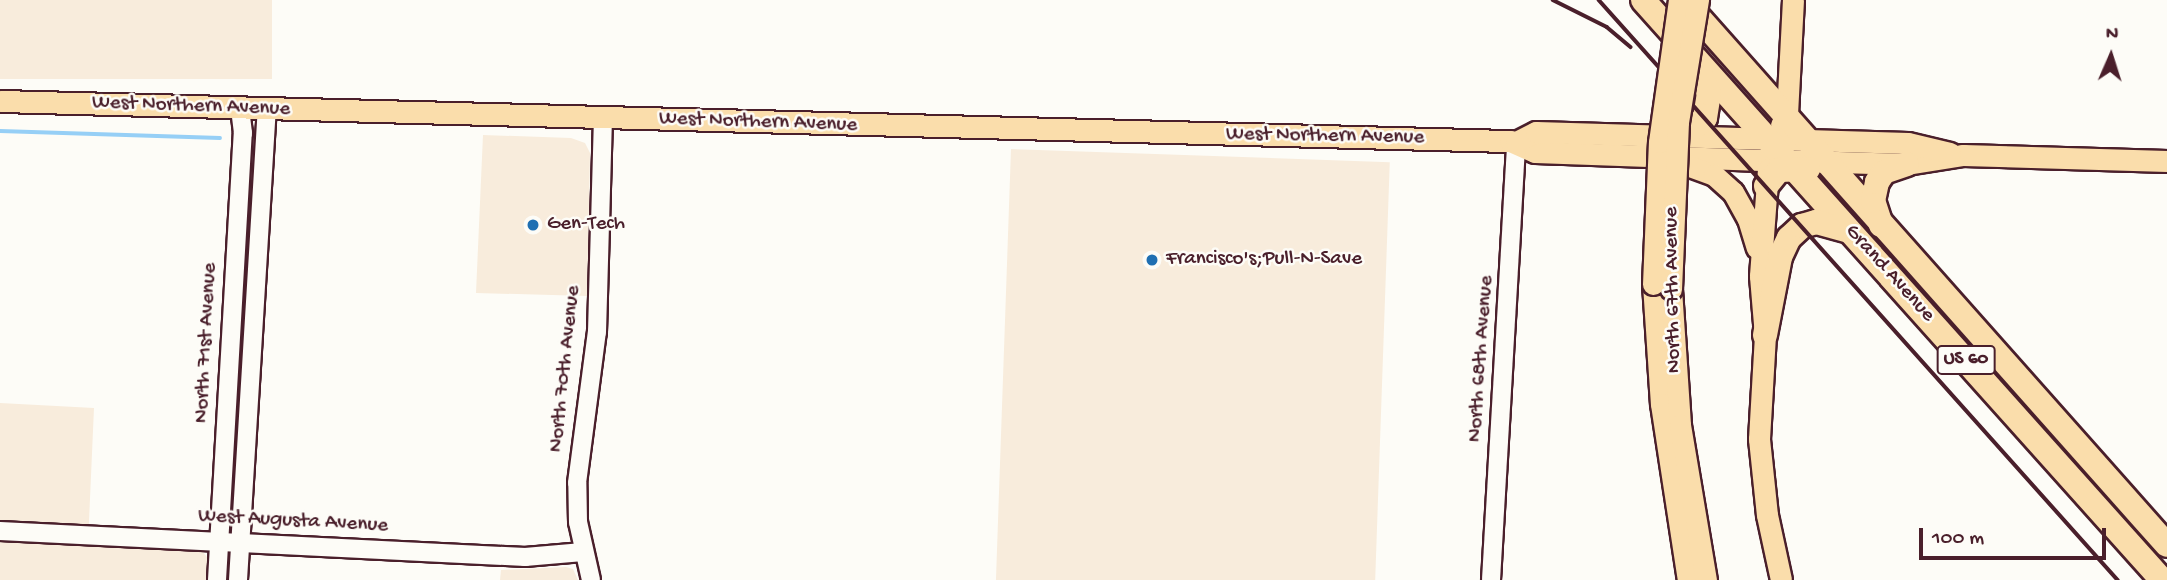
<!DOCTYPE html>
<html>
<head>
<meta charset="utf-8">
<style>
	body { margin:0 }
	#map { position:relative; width:2167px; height:580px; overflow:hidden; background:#fdfcf7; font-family:"Gochi Hand",sans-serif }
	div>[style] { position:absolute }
	.built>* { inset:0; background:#f8ecdc; transform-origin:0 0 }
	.stream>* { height:3.5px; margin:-1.75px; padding:0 1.75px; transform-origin:1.75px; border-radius:1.75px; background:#96cff6 }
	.roads { filter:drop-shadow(2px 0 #4a1f2b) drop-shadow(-2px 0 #4a1f2b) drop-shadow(0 2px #4a1f2b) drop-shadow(0 -2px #4a1f2b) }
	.minor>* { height:18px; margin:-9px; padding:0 9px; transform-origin:9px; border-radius:9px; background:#fdfcf7 }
	.major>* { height:21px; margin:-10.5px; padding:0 10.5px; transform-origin:10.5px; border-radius:10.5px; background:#faddab }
	.highway>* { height:24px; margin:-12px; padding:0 12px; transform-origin:12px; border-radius:12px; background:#faddab }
	.rail>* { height:3.5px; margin:-1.75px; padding:0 1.75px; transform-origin:1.75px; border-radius:1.75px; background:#4a1f2b }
	.bridges { filter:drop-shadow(2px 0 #4a1f2b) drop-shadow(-2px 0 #4a1f2b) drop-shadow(0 2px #4a1f2b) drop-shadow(0 -2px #4a1f2b) }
	.major-bridge>* { height:21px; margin:-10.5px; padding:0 10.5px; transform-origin:10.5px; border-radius:10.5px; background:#faddab }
	.dots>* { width:19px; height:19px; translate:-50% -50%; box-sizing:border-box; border:4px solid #fdfcf7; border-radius:50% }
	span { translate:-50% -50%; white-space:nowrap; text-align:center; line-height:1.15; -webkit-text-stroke:5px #fdfcf7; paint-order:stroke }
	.shield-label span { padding:2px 5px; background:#fdfcf7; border:2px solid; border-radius:5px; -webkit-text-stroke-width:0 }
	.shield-label { font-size:19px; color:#4a1f2b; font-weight:700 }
	.street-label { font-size:21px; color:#4a1f2b }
	.poi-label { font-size:21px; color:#4a1f2b }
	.left { translate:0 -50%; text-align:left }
	.north { position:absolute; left:2076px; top:21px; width:70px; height:70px; -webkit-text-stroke:5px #fdfcf7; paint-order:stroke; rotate:3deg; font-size:19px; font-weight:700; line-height:28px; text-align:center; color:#4a1f2b }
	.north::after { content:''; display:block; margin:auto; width:24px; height:32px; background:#4a1f2b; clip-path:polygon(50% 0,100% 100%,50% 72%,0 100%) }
	.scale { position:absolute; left:1919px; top:528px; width:187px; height:32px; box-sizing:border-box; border:4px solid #4a1f2b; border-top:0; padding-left:9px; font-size:21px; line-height:24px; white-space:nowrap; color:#4a1f2b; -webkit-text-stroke:5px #fdfcf7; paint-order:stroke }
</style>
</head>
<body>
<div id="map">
	<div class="built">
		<i style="left:0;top:0;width:272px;height:79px"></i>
		<i style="clip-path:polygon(483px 135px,571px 138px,585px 143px,590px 153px,587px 296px,476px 293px)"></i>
		<i style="left:1011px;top:149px;width:379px;height:432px;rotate:2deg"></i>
		<i style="clip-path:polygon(0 403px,94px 408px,88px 544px,203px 552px,210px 561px,209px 580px,0 580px)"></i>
		<i style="clip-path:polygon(566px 567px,573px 569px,578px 580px,500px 580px,501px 570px)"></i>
	</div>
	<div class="stream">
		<i style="left:0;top:131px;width:220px;rotate:1.8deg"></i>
	</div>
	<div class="roads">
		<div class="minor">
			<i style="left:0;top:531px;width:526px;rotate:2.84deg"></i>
			<i style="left:525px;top:557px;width:58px;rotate:-4.9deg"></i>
			<i style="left:217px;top:580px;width:448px;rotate:-86.7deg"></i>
			<i style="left:243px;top:133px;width:24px;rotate:-97deg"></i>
			<i style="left:238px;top:580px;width:471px;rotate:-86.5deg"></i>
			<i style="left:591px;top:580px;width:59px;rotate:-102.6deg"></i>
			<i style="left:578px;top:522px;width:39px;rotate:-91deg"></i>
			<i style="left:577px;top:483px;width:152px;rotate:-82.5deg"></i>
			<i style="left:597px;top:332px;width:213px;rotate:-88.4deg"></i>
			<i style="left:1491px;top:580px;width:439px;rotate:-86.7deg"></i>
		</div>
		<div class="major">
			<i style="left:0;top:101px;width:1511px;rotate:1.52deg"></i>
			<i style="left:1510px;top:141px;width:27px;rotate:24deg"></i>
			<i style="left:1535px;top:152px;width:233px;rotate:2deg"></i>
			<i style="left:1768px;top:160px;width:139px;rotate:1.6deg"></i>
			<i style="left:1907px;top:164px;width:57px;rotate:-9.1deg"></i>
			<i style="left:1963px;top:155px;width:204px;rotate:1.7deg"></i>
			<i style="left:1781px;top:125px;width:13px;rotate:-61deg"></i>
			<i style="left:1787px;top:114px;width:114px;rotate:-87deg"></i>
			<i style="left:1516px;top:142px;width:22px;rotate:-27deg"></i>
			<i style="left:1536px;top:132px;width:372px;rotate:1.7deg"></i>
			<i style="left:1908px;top:143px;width:43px;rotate:13.4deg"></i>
			<i style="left:1681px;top:163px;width:35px;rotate:20deg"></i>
			<i style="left:1714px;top:175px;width:25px;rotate:42deg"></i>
			<i style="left:1733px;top:192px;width:31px;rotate:61deg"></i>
			<i style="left:1748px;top:219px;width:30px;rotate:73deg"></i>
			<i style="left:1768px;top:169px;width:107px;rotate:94.3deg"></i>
			<i style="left:1760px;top:276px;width:59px;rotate:85.2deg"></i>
			<i style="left:1765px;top:335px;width:104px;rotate:93.3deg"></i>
			<i style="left:1759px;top:439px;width:76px;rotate:84deg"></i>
			<i style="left:1767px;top:515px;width:66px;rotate:77.8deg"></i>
			<i style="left:1653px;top:284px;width:120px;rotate:86.2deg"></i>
			<i style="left:1661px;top:404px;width:178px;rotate:81.3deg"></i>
			<i style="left:1671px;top:289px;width:136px;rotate:86.2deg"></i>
			<i style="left:1680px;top:425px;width:157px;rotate:80.5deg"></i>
		</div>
		<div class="highway">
			<i style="left:1643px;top:0;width:778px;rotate:48.18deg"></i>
			<i style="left:1684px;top:1px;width:727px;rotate:48.4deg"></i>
			<i style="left:1671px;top:136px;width:16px;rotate:-7deg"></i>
			<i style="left:1687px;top:134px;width:24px;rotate:-42deg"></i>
			<i style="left:1705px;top:118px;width:25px;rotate:-81deg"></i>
			<i style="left:1709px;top:93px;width:29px;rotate:-115deg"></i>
			<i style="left:1766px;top:186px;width:21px;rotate:-51deg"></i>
			<i style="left:1779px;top:170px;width:29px;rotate:-2deg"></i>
			<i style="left:1881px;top:225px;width:25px;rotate:-108deg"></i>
			<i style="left:1873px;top:201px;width:19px;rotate:-78deg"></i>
			<i style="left:1877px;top:182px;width:12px;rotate:-55deg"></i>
			<i style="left:1884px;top:172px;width:24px;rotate:-19deg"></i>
			<i style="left:1765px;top:335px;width:79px;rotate:-79.1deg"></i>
			<i style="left:1780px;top:257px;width:21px;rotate:-65deg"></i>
			<i style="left:1789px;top:238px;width:18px;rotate:-43deg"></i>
			<i style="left:1802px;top:226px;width:15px;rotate:-16deg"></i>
			<i style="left:1816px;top:222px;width:34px;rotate:15deg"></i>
		</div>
	</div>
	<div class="rail">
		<i style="left:1553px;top:0;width:60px;rotate:26.6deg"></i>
		<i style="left:1607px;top:27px;width:31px;rotate:40deg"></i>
		<i style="left:1599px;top:0;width:778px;rotate:48.18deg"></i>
	</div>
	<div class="bridges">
		<div class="major-bridge">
			<i style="left:1653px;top:284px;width:142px;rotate:-87.6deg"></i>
			<i style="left:1659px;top:142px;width:143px;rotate:-82deg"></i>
			<i style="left:1671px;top:289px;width:167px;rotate:-87.6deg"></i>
			<i style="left:1678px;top:122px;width:124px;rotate:-80.7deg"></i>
		</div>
	</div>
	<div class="dots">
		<i style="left:533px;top:225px;background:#1f6fb2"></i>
		<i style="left:1152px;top:260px;background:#1f6fb2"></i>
	</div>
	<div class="shield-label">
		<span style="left:1966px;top:360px">US 60</span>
	</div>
	<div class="street-label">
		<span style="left:191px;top:107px;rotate:2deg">West Northern Avenue</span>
		<span style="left:758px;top:123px;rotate:2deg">West Northern Avenue</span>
		<span style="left:1325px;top:137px;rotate:1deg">West Northern Avenue</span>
		<span style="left:1889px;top:274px;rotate:48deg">Grand Avenue</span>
		<span style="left:1674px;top:290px;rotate:-91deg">North 67th Avenue</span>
		<span style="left:207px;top:343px;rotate:-87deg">North 71st Avenue</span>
		<span style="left:1482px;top:359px;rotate:-86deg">North 68th Avenue</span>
		<span style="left:566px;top:369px;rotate:-84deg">North 70th Avenue</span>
		<span style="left:293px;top:522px;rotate:3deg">West Augusta Avenue</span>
	</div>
	<div class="poi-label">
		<span class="left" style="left:547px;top:225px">Gen-Tech</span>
		<span class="left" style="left:1166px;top:260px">Francisco's;Pull-N-Save</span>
	</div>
	<div class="north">N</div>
	<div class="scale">100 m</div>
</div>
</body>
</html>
